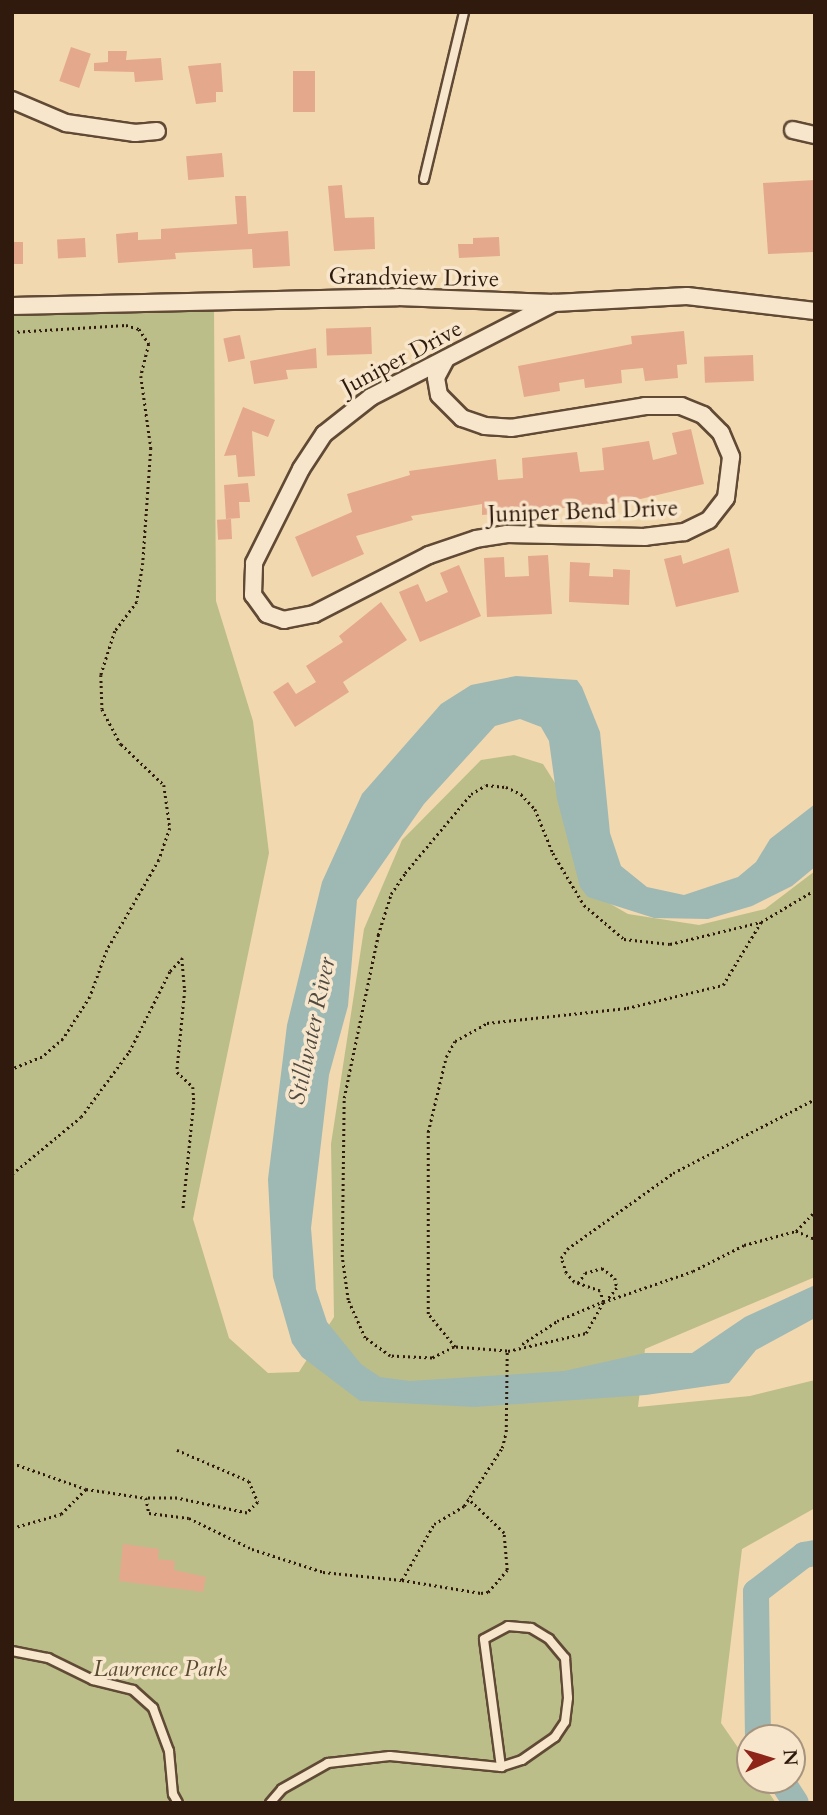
<!DOCTYPE html>
<html>
<head>
<meta charset="utf-8">
<style>
	body { margin:0 }
	#map { position:relative; width:827px; height:1815px; overflow:hidden; background:#f2d8af; font-family:Cardo,serif }
	div>[style] { position:absolute }
	.green>* { inset:0; background:#bcbe8a }
	.water>* { inset:0; background:#9eb8b4 }
	.river>* { height:26px; margin:-13px; padding:0 13px; transform-origin:13px; border-radius:13px; background:#9eb8b4 }
	.building>* { inset:0; background:#e4a88c; transform-origin:0 0 }
	.path>* { height:2.5px; margin-top:-1.25px; transform-origin:0; background:repeating-linear-gradient(90deg,#2f1a0d 0 2px,transparent 0 5.5px) }
	.roads { filter:drop-shadow(2px 0 #604a36) drop-shadow(-2px 0 #604a36) drop-shadow(0 2px #604a36) drop-shadow(0 -2px #604a36) }
	.lane>* { height:8px; margin:-4px; padding:0 4px; transform-origin:4px; border-radius:4px; background:#f7e6cb }
	.street>* { height:16px; margin:-8px; padding:0 8px; transform-origin:8px; border-radius:8px; background:#f7e6cb }
	span { translate:-50% -50%; white-space:nowrap; text-align:center; line-height:1.15; -webkit-text-stroke:7px #f7e6cb; paint-order:stroke }
	.street-label { font-size:23px; color:#2f1a0d }
	.park-label { font-size:23px; color:#594b32; font-style:italic }
	.water-label { font-size:24px; color:#50493f; font-style:italic }
	.frame { position:absolute; inset:0; border:14px solid #2f1a0d; pointer-events:none }
	.north { position:absolute; left:736px; top:1724px; width:70px; height:70px; box-sizing:border-box; background:#f7e6cb; border:2px solid #a7947f; border-radius:50%; rotate:86deg; font-size:19px; font-weight:700; line-height:28px; text-align:center; color:#2f1a0d }
	.north::after { content:''; display:block; margin:auto; width:24px; height:32px; background:#8f2418; clip-path:polygon(50% 0,100% 100%,50% 72%,0 100%) }
</style>
</head>
<body>
<div id="map">
	<div class="green">
		<i style="clip-path:polygon(214px 307px,216px 601px,253px 721px,269px 853px,193px 1219px,229px 1338px,268px 1373px,299px 1372px,334px 1317px,331px 1144px,364px 929px,402px 840px,481px 760px,514px 755px,543px 764px,569px 805px,588px 891px,628px 914px,699px 925px,765px 909px,815px 871px,815px 1277px,645px 1349px,638px 1407px,750px 1396px,815px 1380px,815px 1508px,742px 1549px,721px 1723px,750px 1765px,750px 1780px,760px 1780px,776px 1803px,12px 1803px,12px 313px)"></i>
	</div>
	<div class="water">
		<i style="clip-path:polygon(516px 676px,577px 680px,582px 687px,600px 732px,610px 833px,621px 866px,647px 887px,684px 895px,738px 877px,756px 862px,770px 839px,815px 804px,815px 867px,792px 886px,752px 906px,708px 919px,654px 918px,588px 897px,580px 887px,557px 799px,549px 741px,541px 727px,520px 719px,495px 726px,424px 804px,357px 900px,348px 1006px,329px 1075px,311px 1228px,316px 1289px,327px 1322px,361px 1364px,380px 1377px,410px 1381px,564px 1371px,645px 1353px,692px 1353px,745px 1317px,815px 1285px,815px 1318px,756px 1350px,729px 1383px,646px 1395px,475px 1407px,360px 1401px,302px 1357px,292px 1343px,273px 1277px,268px 1179px,287px 1025px,322px 882px,362px 794px,441px 704px,471px 685px)"></i>
	</div>
	<div class="river">
		<i style="left:758px;top:1738px;width:146px;rotate:-90.8deg"></i>
		<i style="left:756px;top:1592px;width:61px;rotate:-37.6deg"></i>
		<i style="left:804px;top:1555px;width:11px;rotate:-10deg"></i>
		<i style="left:781px;top:1780px;width:27px;rotate:57deg"></i>
	</div>
	<div class="building">
		<i style="left:71px;top:47px;width:21px;height:36px;rotate:19deg"></i>
		<i style="clip-path:polygon(108px 51px,127px 51px,126px 60px,161px 58px,163px 80px,135px 82px,134px 72px,94px 71px,94px 63px,108px 62px)"></i>
		<i style="clip-path:polygon(221px 63px,223px 92px,216px 92px,216px 102px,196px 104px,188px 66px)"></i>
		<i style="left:293px;top:71px;width:22px;height:41px"></i>
		<i style="left:222px;top:153px;width:24px;height:36px;rotate:85deg"></i>
		<i style="clip-path:polygon(815px 180px,813px 252px,768px 254px,763px 183px)"></i>
		<i style="clip-path:polygon(342px 185px,345px 218px,374px 217px,375px 249px,334px 251px,328px 186px)"></i>
		<i style="clip-path:polygon(235px 196px,246px 196px,248px 234px,288px 231px,290px 266px,253px 268px,252px 249px,175px 253px,176px 259px,118px 263px,116px 234px,138px 232px,138px 240px,161px 239px,161px 229px,237px 224px)"></i>
		<i style="clip-path:polygon(499px 237px,500px 256px,459px 258px,458px 244px,473px 244px,473px 238px)"></i>
		<i style="left:85px;top:238px;width:19px;height:28px;rotate:87deg"></i>
		<i style="left:12px;top:242px;width:11px;height:22px"></i>
		<i style="left:371px;top:327px;width:27px;height:45px;rotate:88deg"></i>
		<i style="clip-path:polygon(684px 331px,687px 364px,677px 365px,678px 378px,645px 381px,643px 368px,621px 370px,622px 383px,585px 388px,584px 379px,559px 383px,560px 391px,524px 397px,518px 366px,632px 344px,631px 336px)"></i>
		<i style="left:240px;top:335px;width:24px;height:17px;rotate:78deg"></i>
		<i style="clip-path:polygon(316px 348px,317px 368px,286px 370px,288px 379px,254px 384px,250px 361px)"></i>
		<i style="left:753px;top:355px;width:26px;height:49px;rotate:88deg"></i>
		<i style="clip-path:polygon(243px 407px,275px 420px,268px 437px,252px 431px,255px 476px,238px 477px,236px 455px,224px 456px)"></i>
		<i style="clip-path:polygon(691px 429px,704px 484px,632px 501px,545px 510px,482px 515px,482px 504px,411px 516px,413px 520px,356px 536px,364px 554px,312px 577px,295px 537px,352px 512px,347px 494px,410px 475px,409px 471px,496px 459px,498px 480px,523px 478px,522px 458px,577px 452px,580px 472px,604px 470px,602px 448px,649px 441px,653px 460px,677px 454px,672px 433px)"></i>
		<i style="clip-path:polygon(248px 483px,250px 502px,239px 502px,240px 518px,226px 519px,224px 485px)"></i>
		<i style="left:231px;top:519px;width:20px;height:14px;rotate:87deg"></i>
		<i style="clip-path:polygon(729px 548px,739px 592px,676px 607px,664px 559px,681px 555px,683px 564px)"></i>
		<i style="clip-path:polygon(548px 555px,552px 614px,487px 617px,484px 558px,504px 557px,505px 577px,529px 576px,528px 556px)"></i>
		<i style="clip-path:polygon(570px 562px,590px 563px,589px 576px,613px 577px,613px 569px,630px 570px,629px 605px,569px 602px)"></i>
		<i style="clip-path:polygon(459px 565px,481px 616px,420px 642px,399px 592px,418px 584px,426px 602px,448px 592px,440px 573px)"></i>
		<i style="clip-path:polygon(381px 602px,407px 640px,343px 682px,349px 692px,295px 727px,273px 692px,288px 682px,296px 694px,316px 682px,306px 666px,343px 642px,339px 636px)"></i>
		<i style="clip-path:polygon(123px 1544px,159px 1549px,158px 1559px,175px 1561px,174px 1570px,206px 1577px,203px 1592px,119px 1581px)"></i>
	</div>
	<div class="path">
		<i style="left:12px;top:332px;width:114px;rotate:-3.5deg"></i>
		<i style="left:126px;top:325px;width:14px;rotate:17deg"></i>
		<i style="left:139px;top:329px;width:18px;rotate:56deg"></i>
		<i style="left:149px;top:344px;width:33px;rotate:104deg"></i>
		<i style="left:141px;top:376px;width:73px;rotate:82.1deg"></i>
		<i style="left:151px;top:448px;width:115px;rotate:94deg"></i>
		<i style="left:143px;top:563px;width:39px;rotate:99deg"></i>
		<i style="left:137px;top:602px;width:36px;rotate:127deg"></i>
		<i style="left:115px;top:631px;width:46px;rotate:107.7deg"></i>
		<i style="left:101px;top:675px;width:34px;rotate:88deg"></i>
		<i style="left:102px;top:709px;width:40px;rotate:62deg"></i>
		<i style="left:121px;top:744px;width:59px;rotate:43.6deg"></i>
		<i style="left:164px;top:785px;width:43px;rotate:82.1deg"></i>
		<i style="left:170px;top:828px;width:34px;rotate:109deg"></i>
		<i style="left:159px;top:860px;width:104px;rotate:120deg"></i>
		<i style="left:107px;top:950px;width:50px;rotate:109.9deg"></i>
		<i style="left:90px;top:997px;width:50px;rotate:122.7deg"></i>
		<i style="left:63px;top:1039px;width:28px;rotate:139deg"></i>
		<i style="left:42px;top:1057px;width:32px;rotate:158deg"></i>
		<i style="left:12px;top:1174px;width:89px;rotate:-39.6deg"></i>
		<i style="left:81px;top:1117px;width:81px;rotate:-53.6deg"></i>
		<i style="left:129px;top:1052px;width:91px;rotate:-63.2deg"></i>
		<i style="left:170px;top:971px;width:18px;rotate:-47deg"></i>
		<i style="left:182px;top:958px;width:32px;rotate:85deg"></i>
		<i style="left:185px;top:990px;width:82px;rotate:95.6deg"></i>
		<i style="left:177px;top:1072px;width:22px;rotate:43deg"></i>
		<i style="left:193px;top:1087px;width:15px;rotate:86deg"></i>
		<i style="left:194px;top:1102px;width:109px;rotate:95.8deg"></i>
		<i style="left:796px;top:1231px;width:28px;rotate:-46deg"></i>
		<i style="left:578px;top:1283px;width:12px;rotate:-55deg"></i>
		<i style="left:585px;top:1273px;width:18px;rotate:-16deg"></i>
		<i style="left:602px;top:1268px;width:16px;rotate:38deg"></i>
		<i style="left:615px;top:1278px;width:10px;rotate:79deg"></i>
		<i style="left:617px;top:1288px;width:14px;rotate:129deg"></i>
		<i style="left:603px;top:1302px;width:11px;rotate:-105deg"></i>
		<i style="left:600px;top:1291px;width:28px;rotate:-161deg"></i>
		<i style="left:574px;top:1282px;width:12px;rotate:-132deg"></i>
		<i style="left:566px;top:1273px;width:16px;rotate:-108deg"></i>
		<i style="left:561px;top:1258px;width:11px;rotate:-56deg"></i>
		<i style="left:567px;top:1249px;width:130px;rotate:-35.6deg"></i>
		<i style="left:673px;top:1173px;width:160px;rotate:-27.5deg"></i>
		<i style="left:522px;top:1344px;width:42px;rotate:-33.3deg"></i>
		<i style="left:557px;top:1321px;width:49px;rotate:-22.9deg"></i>
		<i style="left:454px;top:1347px;width:25px;rotate:153deg"></i>
		<i style="left:432px;top:1358px;width:42px;rotate:-177.3deg"></i>
		<i style="left:390px;top:1356px;width:31px;rotate:-144deg"></i>
		<i style="left:365px;top:1338px;width:42px;rotate:-114.1deg"></i>
		<i style="left:348px;top:1300px;width:43px;rotate:-97.9deg"></i>
		<i style="left:342px;top:1257px;width:159px;rotate:-89.3deg"></i>
		<i style="left:344px;top:1098px;width:167px;rotate:-78.2deg"></i>
		<i style="left:378px;top:935px;width:43px;rotate:-72.4deg"></i>
		<i style="left:391px;top:894px;width:25px;rotate:-56deg"></i>
		<i style="left:405px;top:873px;width:103px;rotate:-50.1deg"></i>
		<i style="left:471px;top:794px;width:17px;rotate:-31deg"></i>
		<i style="left:486px;top:785px;width:20px;rotate:6deg"></i>
		<i style="left:506px;top:787px;width:17px;rotate:25deg"></i>
		<i style="left:521px;top:794px;width:21px;rotate:47deg"></i>
		<i style="left:535px;top:809px;width:48px;rotate:67.8deg"></i>
		<i style="left:553px;top:853px;width:61px;rotate:59.2deg"></i>
		<i style="left:584px;top:905px;width:52px;rotate:40.4deg"></i>
		<i style="left:624px;top:939px;width:46px;rotate:6.2deg"></i>
		<i style="left:670px;top:944px;width:94px;rotate:-13.6deg"></i>
		<i style="left:508px;top:1351px;width:80px;rotate:-13deg"></i>
		<i style="left:586px;top:1333px;width:35px;rotate:-61deg"></i>
		<i style="left:603px;top:1302px;width:95px;rotate:-19deg"></i>
		<i style="left:693px;top:1271px;width:57px;rotate:-27deg"></i>
		<i style="left:744px;top:1245px;width:54px;rotate:-15.1deg"></i>
		<i style="left:796px;top:1231px;width:21px;rotate:23deg"></i>
		<i style="left:177px;top:1450px;width:78px;rotate:23.3deg"></i>
		<i style="left:249px;top:1481px;width:23px;rotate:67deg"></i>
		<i style="left:258px;top:1502px;width:16px;rotate:135deg"></i>
		<i style="left:247px;top:1513px;width:72px;rotate:-167.9deg"></i>
		<i style="left:177px;top:1498px;width:31px;rotate:180deg"></i>
		<i style="left:146px;top:1498px;width:15px;rotate:79deg"></i>
		<i style="left:149px;top:1513px;width:40px;rotate:7.1deg"></i>
		<i style="left:189px;top:1518px;width:70px;rotate:26.2deg"></i>
		<i style="left:252px;top:1549px;width:75px;rotate:17.9deg"></i>
		<i style="left:323px;top:1572px;width:79px;rotate:5.8deg"></i>
		<i style="left:402px;top:1580px;width:64px;rotate:-60.3deg"></i>
		<i style="left:434px;top:1524px;width:35px;rotate:-31deg"></i>
		<i style="left:464px;top:1506px;width:69px;rotate:-56.8deg"></i>
		<i style="left:502px;top:1448px;width:16px;rotate:-76deg"></i>
		<i style="left:506px;top:1432px;width:81px;rotate:-89.3deg"></i>
		<i style="left:507px;top:1351px;width:52px;rotate:-175.6deg"></i>
		<i style="left:455px;top:1347px;width:43px;rotate:-129.3deg"></i>
		<i style="left:428px;top:1314px;width:182px;rotate:-90deg"></i>
		<i style="left:428px;top:1132px;width:77px;rotate:-76.5deg"></i>
		<i style="left:446px;top:1057px;width:18px;rotate:-61deg"></i>
		<i style="left:455px;top:1041px;width:37px;rotate:-29deg"></i>
		<i style="left:487px;top:1023px;width:141px;rotate:-6.1deg"></i>
		<i style="left:627px;top:1008px;width:99px;rotate:-13.5deg"></i>
		<i style="left:723px;top:985px;width:74px;rotate:-58.9deg"></i>
		<i style="left:761px;top:922px;width:63px;rotate:-30.7deg"></i>
		<i style="left:12px;top:1463px;width:78px;rotate:19.4deg"></i>
		<i style="left:12px;top:1528px;width:51px;rotate:-15.9deg"></i>
		<i style="left:61px;top:1514px;width:35px;rotate:-45deg"></i>
		<i style="left:86px;top:1489px;width:61px;rotate:8.5deg"></i>
		<i style="left:402px;top:1580px;width:80px;rotate:9.3deg"></i>
		<i style="left:481px;top:1593px;width:7px;rotate:-8deg"></i>
		<i style="left:488px;top:1592px;width:29px;rotate:-49deg"></i>
		<i style="left:507px;top:1570px;width:37px;rotate:-95deg"></i>
		<i style="left:504px;top:1533px;width:50px;rotate:-136.6deg"></i>
	</div>
	<div class="roads">
		<div class="lane">
			<i style="left:424px;top:179px;width:172px;rotate:-76.5deg"></i>
			<i style="left:508px;top:1626px;width:23px;rotate:5deg"></i>
			<i style="left:531px;top:1628px;width:21px;rotate:31deg"></i>
			<i style="left:549px;top:1639px;width:25px;rotate:50deg"></i>
			<i style="left:565px;top:1658px;width:40px;rotate:85.7deg"></i>
			<i style="left:568px;top:1698px;width:24px;rotate:97deg"></i>
			<i style="left:565px;top:1722px;width:18px;rotate:124deg"></i>
			<i style="left:555px;top:1737px;width:40px;rotate:145.1deg"></i>
			<i style="left:522px;top:1760px;width:22px;rotate:162deg"></i>
			<i style="left:501px;top:1767px;width:129px;rotate:-97.6deg"></i>
			<i style="left:484px;top:1639px;width:27px;rotate:-28deg"></i>
			<i style="left:12px;top:1651px;width:37px;rotate:11deg"></i>
			<i style="left:48px;top:1658px;width:50px;rotate:26.1deg"></i>
			<i style="left:93px;top:1680px;width:41px;rotate:14deg"></i>
			<i style="left:133px;top:1690px;width:27px;rotate:42deg"></i>
			<i style="left:153px;top:1708px;width:46px;rotate:69.6deg"></i>
			<i style="left:169px;top:1751px;width:43px;rotate:84.7deg"></i>
			<i style="left:173px;top:1794px;width:10px;rotate:61deg"></i>
			<i style="left:270px;top:1803px;width:18px;rotate:-49deg"></i>
			<i style="left:282px;top:1789px;width:53px;rotate:-29.5deg"></i>
			<i style="left:328px;top:1763px;width:62px;rotate:-6.4deg"></i>
			<i style="left:390px;top:1756px;width:112px;rotate:5.7deg"></i>
		</div>
		<div class="street">
			<i style="left:12px;top:100px;width:59px;rotate:23.1deg"></i>
			<i style="left:66px;top:123px;width:70px;rotate:8.2deg"></i>
			<i style="left:135px;top:133px;width:22px;rotate:-5deg"></i>
			<i style="left:793px;top:130px;width:23px;rotate:13deg"></i>
			<i style="left:12px;top:306px;width:386px;rotate:-1.3deg"></i>
			<i style="left:398px;top:297px;width:156px;rotate:2.2deg"></i>
			<i style="left:554px;top:303px;width:133px;rotate:-3deg"></i>
			<i style="left:687px;top:296px;width:129px;rotate:6.7deg"></i>
			<i style="left:446px;top:359px;width:21px;rotate:118deg"></i>
			<i style="left:436px;top:378px;width:17px;rotate:80deg"></i>
			<i style="left:439px;top:395px;width:33px;rotate:45deg"></i>
			<i style="left:462px;top:418px;width:24px;rotate:19deg"></i>
			<i style="left:485px;top:426px;width:26px;rotate:4deg"></i>
			<i style="left:511px;top:428px;width:136px;rotate:-9.3deg"></i>
			<i style="left:645px;top:406px;width:36px"></i>
			<i style="left:681px;top:406px;width:24px;rotate:22deg"></i>
			<i style="left:703px;top:415px;width:25px;rotate:45deg"></i>
			<i style="left:721px;top:433px;width:26px;rotate:67deg"></i>
			<i style="left:731px;top:457px;width:41px;rotate:97deg"></i>
			<i style="left:726px;top:498px;width:28px;rotate:128deg"></i>
			<i style="left:709px;top:520px;width:28px;rotate:154deg"></i>
			<i style="left:684px;top:532px;width:39px;rotate:173deg"></i>
			<i style="left:645px;top:537px;width:138px;rotate:-178.8deg"></i>
			<i style="left:507px;top:534px;width:31px;rotate:171deg"></i>
			<i style="left:476px;top:539px;width:50px;rotate:161.2deg"></i>
			<i style="left:429px;top:555px;width:129px;rotate:152.8deg"></i>
			<i style="left:314px;top:614px;width:31px;rotate:169deg"></i>
			<i style="left:284px;top:620px;width:18px;rotate:-161deg"></i>
			<i style="left:267px;top:614px;width:24px;rotate:-126deg"></i>
			<i style="left:253px;top:595px;width:32px;rotate:-88deg"></i>
			<i style="left:254px;top:563px;width:105px;rotate:-63.4deg"></i>
			<i style="left:301px;top:469px;width:42px;rotate:-56.7deg"></i>
			<i style="left:324px;top:434px;width:60px;rotate:-38.2deg"></i>
			<i style="left:371px;top:397px;width:206px;rotate:-27.2deg"></i>
		</div>
	</div>
	<div class="street-label">
		<span style="left:414px;top:278px;rotate:1deg">Grandview Drive</span>
		<span style="left:402px;top:358px;rotate:-28deg">Juniper Drive</span>
		<span style="left:583px;top:512px;rotate:-2deg">Juniper Bend Drive</span>
	</div>
	<div class="park-label">
		<span style="left:160px;top:1669px">Lawrence Park</span>
	</div>
	<div class="water-label">
		<span style="left:312px;top:1031px;rotate:-78deg">Stillwater River</span>
	</div>
	<div class="frame"></div>
	<div class="north">N</div>
</div>
</body>
</html>
